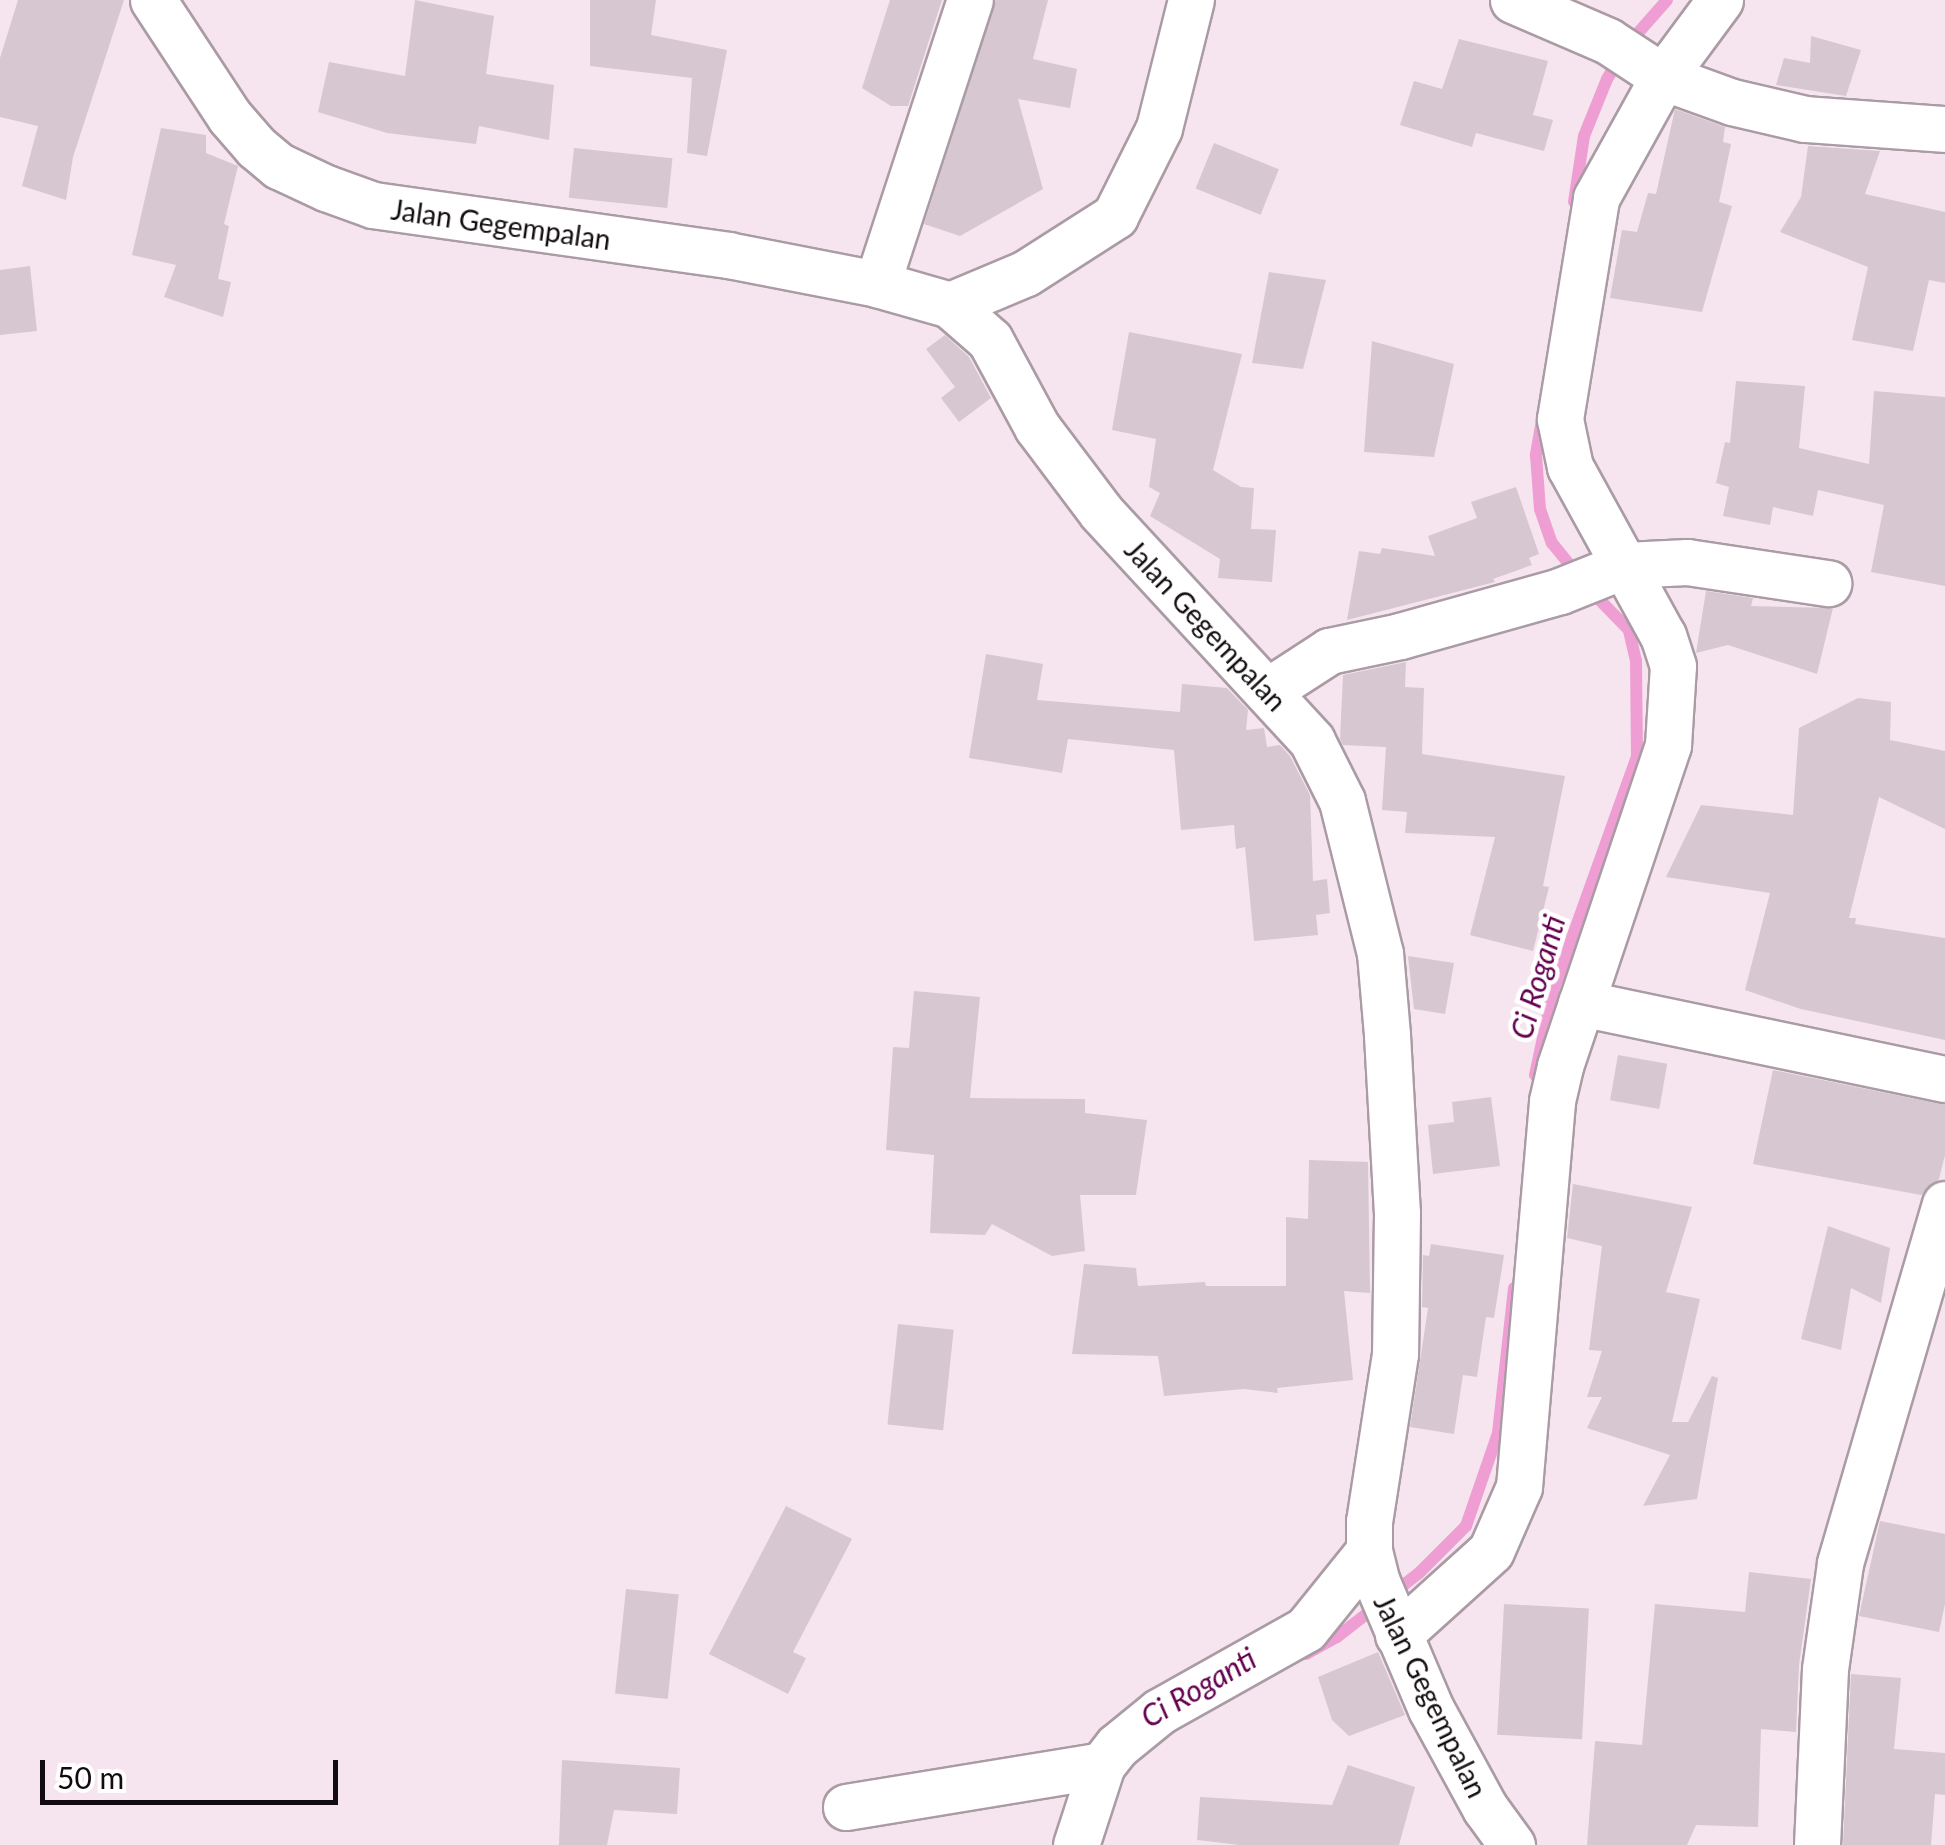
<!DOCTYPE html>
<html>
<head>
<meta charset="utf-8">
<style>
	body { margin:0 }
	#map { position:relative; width:1945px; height:1845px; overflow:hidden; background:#f6e5ef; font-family:Lato,sans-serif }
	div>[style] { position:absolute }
	.stream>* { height:12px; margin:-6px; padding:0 6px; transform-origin:6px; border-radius:6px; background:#ef9ed4 }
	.building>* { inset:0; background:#d7c7d1; transform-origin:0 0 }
	.roads { filter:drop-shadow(2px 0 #aa9ba4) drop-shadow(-2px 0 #aa9ba4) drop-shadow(0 2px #aa9ba4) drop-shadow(0 -2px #aa9ba4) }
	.minor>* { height:45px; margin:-22.5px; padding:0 22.5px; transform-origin:22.5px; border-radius:22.5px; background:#fff }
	span { translate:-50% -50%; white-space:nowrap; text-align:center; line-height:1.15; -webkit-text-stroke:9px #fff; paint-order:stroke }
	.street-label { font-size:28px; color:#120c10 }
	.water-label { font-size:30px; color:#63004e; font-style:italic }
	.scale { position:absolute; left:40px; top:1760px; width:298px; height:45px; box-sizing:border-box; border:5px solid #120c10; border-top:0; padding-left:12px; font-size:30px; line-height:35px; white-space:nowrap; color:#120c10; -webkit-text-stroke:8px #fff; paint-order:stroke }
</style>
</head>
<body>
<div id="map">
	<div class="stream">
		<i style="left:1574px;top:202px;width:67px;rotate:-81.4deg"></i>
		<i style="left:1584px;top:136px;width:61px;rotate:-68deg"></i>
		<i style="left:1607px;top:79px;width:44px;rotate:-58.1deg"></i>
		<i style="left:1630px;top:42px;width:56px;rotate:-48.6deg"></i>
		<i style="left:1542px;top:420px;width:36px;rotate:100deg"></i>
		<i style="left:1536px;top:455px;width:54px;rotate:85.8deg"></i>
		<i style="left:1540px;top:509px;width:36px;rotate:71deg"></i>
		<i style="left:1552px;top:543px;width:38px;rotate:51deg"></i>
		<i style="left:1535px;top:1075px;width:86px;rotate:-77.9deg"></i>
		<i style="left:1553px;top:991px;width:250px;rotate:-70.3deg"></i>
		<i style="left:1637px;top:756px;width:95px;rotate:-90.6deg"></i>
		<i style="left:1636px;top:661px;width:32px;rotate:-103deg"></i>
		<i style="left:1629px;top:630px;width:57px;rotate:-134.3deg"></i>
		<i style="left:1306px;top:1654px;width:35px;rotate:-29deg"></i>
		<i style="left:1337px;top:1637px;width:104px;rotate:-38deg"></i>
		<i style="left:1419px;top:1573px;width:66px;rotate:-45deg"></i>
		<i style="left:1466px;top:1526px;width:98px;rotate:-71deg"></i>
		<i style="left:1498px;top:1433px;width:146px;rotate:-83.7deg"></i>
	</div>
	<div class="building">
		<i style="clip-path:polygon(18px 0,124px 0,73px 157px,66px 200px,22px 186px,38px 126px,0 117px,0 58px)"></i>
		<i style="clip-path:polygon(415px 0,494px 16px,486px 74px,554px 85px,549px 140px,479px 126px,476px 144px,387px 133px,318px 112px,329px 62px,405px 76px)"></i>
		<i style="clip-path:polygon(590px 0,656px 0,651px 35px,727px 50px,707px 156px,687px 153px,692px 78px,590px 66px)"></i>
		<i style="clip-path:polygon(890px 0,942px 0,908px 106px,891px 106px,862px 88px)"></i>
		<i style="clip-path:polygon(996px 0,1048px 0,1033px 59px,1077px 69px,1070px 108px,1018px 99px,1043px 189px,960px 236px,924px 224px)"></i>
		<i style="clip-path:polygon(1811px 36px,1861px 50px,1846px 96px,1776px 85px,1784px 58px,1810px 63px)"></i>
		<i style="clip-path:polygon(1459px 39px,1548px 61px,1533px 115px,1553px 120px,1544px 151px,1476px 133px,1472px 147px,1400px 125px,1414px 81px,1442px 89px)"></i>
		<i style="clip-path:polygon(1675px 109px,1725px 127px,1723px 142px,1731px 144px,1719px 202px,1732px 206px,1702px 312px,1610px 298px,1622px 230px,1637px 232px,1648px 193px,1656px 194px)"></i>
		<i style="clip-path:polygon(161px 128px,206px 135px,206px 153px,238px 166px,224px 224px,229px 226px,218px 279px,231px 282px,223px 317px,164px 297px,176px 265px,132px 255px)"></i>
		<i style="left:1214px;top:143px;width:70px;height:49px;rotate:22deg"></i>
		<i style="clip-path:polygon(1808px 146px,1880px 151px,1865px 194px,1945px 212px,1945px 283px,1929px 280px,1913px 351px,1852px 340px,1868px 267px,1780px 232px,1801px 197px)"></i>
		<i style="left:574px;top:148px;width:99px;height:50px;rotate:6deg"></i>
		<i style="clip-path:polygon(30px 266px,37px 331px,0 335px,0 270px)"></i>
		<i style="clip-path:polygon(1269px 272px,1326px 280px,1303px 369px,1252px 363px)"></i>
		<i style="clip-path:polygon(1129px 332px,1242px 354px,1213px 470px,1241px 487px,1254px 488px,1251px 529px,1276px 530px,1272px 582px,1218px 578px,1220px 559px,1150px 516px,1160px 493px,1149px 487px,1156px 439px,1112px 430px)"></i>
		<i style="clip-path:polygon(945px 335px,969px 357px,991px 398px,959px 422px,941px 398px,955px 387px,926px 349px)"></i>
		<i style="clip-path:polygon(1372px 341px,1454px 364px,1434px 457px,1364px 452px)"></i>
		<i style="clip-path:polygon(1736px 381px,1805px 386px,1799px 448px,1869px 464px,1874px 391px,1945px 397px,1945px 586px,1871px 572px,1884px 505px,1818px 490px,1813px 516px,1773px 507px,1770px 525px,1723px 516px,1729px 487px,1716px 483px,1725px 442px,1730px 443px)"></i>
		<i style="clip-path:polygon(1516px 487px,1539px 554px,1529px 558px,1532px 565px,1493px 579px,1495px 582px,1347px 620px,1359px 551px,1380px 554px,1382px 548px,1435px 556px,1428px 536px,1477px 518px,1471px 502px)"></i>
		<i style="clip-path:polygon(1706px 591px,1753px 598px,1751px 606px,1833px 608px,1817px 674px,1728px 645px,1696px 653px)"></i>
		<i style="clip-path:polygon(986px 654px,1043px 664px,1037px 700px,1180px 712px,1182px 684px,1227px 688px,1248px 710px,1246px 730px,1264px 728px,1267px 747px,1280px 745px,1290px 756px,1310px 795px,1313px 881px,1327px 879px,1330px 913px,1316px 915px,1318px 935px,1254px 941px,1245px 847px,1236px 849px,1234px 825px,1181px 830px,1174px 750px,1068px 739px,1062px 773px,969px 758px)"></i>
		<i style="clip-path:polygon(1406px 662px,1405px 687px,1424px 688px,1422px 754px,1565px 776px,1543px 886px,1549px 887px,1533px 951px,1470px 935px,1495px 837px,1405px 833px,1407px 812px,1382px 810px,1386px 747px,1343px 745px,1340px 739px,1343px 675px)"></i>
		<i style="clip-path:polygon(1858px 698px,1891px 702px,1890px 740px,1945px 751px,1945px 829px,1879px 797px,1849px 918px,1856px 918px,1855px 924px,1945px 938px,1945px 1040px,1801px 1009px,1745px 990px,1770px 893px,1666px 877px,1701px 805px,1793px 815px,1799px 728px)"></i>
		<i style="clip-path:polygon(1408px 956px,1454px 963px,1445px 1014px,1414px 1009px)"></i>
		<i style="clip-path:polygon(914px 991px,980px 997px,970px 1098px,1085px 1099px,1085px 1113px,1147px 1120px,1136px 1195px,1080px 1195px,1085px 1251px,1052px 1256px,992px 1224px,985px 1235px,930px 1233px,934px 1155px,886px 1150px,893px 1047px,909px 1048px)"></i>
		<i style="left:1618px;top:1055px;width:50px;height:46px;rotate:10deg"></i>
		<i style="clip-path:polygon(1773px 1070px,1945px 1105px,1945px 1155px,1939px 1179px,1921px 1195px,1753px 1164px)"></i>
		<i style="clip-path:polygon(1491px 1097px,1500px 1166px,1433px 1174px,1428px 1125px,1454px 1122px,1452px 1102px)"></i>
		<i style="clip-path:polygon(1309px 1160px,1368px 1162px,1370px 1293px,1344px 1291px,1353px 1380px,1277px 1388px,1278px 1393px,1244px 1389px,1164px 1396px,1158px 1356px,1072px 1354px,1084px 1264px,1136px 1268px,1138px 1286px,1205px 1282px,1206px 1286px,1286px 1286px,1286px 1217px,1308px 1219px)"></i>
		<i style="clip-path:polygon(1573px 1184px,1692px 1207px,1666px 1292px,1700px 1299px,1672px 1422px,1688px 1422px,1712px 1376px,1718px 1378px,1697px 1499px,1643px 1506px,1670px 1455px,1587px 1428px,1602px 1397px,1587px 1397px,1602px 1351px,1589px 1350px,1602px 1246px,1567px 1238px)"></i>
		<i style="clip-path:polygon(1828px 1226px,1890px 1248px,1881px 1303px,1851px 1288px,1841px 1350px,1801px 1339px)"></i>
		<i style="clip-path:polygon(1431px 1244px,1504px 1255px,1494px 1318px,1486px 1317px,1477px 1377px,1463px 1375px,1454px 1434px,1410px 1427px,1428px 1308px,1422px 1307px,1423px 1255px,1429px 1256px)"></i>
		<i style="left:898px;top:1324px;width:56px;height:101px;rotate:6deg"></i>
		<i style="clip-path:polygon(786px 1506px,852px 1539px,793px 1652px,806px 1658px,788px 1694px,709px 1654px)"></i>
		<i style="clip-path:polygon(1880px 1521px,1945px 1534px,1945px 1604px,1939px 1632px,1859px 1616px)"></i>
		<i style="clip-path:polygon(1749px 1572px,1811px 1579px,1799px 1665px,1796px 1732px,1761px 1729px,1758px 1827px,1696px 1825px,1687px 1845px,1587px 1845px,1595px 1741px,1642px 1745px,1655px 1604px,1745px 1612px)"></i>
		<i style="left:626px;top:1589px;width:53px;height:105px;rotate:6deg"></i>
		<i style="left:1504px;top:1604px;width:85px;height:131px;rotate:3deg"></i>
		<i style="clip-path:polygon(1378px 1652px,1405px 1715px,1349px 1736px,1332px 1720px,1318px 1677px)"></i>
		<i style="clip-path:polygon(1851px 1674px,1901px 1678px,1894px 1749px,1945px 1753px,1945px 1795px,1935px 1794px,1931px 1845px,1843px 1845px)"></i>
		<i style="clip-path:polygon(562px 1760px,680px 1768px,677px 1814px,614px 1810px,607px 1845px,559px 1845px)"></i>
		<i style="clip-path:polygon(1348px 1765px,1415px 1787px,1399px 1845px,1240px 1845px,1197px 1840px,1200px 1797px,1332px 1805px)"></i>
	</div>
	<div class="roads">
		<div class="minor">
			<i style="left:153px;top:0;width:140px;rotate:56.7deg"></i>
			<i style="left:230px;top:117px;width:40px;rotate:49deg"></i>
			<i style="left:256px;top:147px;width:30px;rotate:40deg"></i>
			<i style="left:279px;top:166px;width:52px;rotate:25.1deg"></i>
			<i style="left:326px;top:188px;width:50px;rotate:19.9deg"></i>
			<i style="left:373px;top:205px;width:359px;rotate:8deg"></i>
			<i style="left:728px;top:255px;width:152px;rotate:11deg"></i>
			<i style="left:877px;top:284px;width:76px;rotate:16deg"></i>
			<i style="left:950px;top:305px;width:53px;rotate:41.2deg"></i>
			<i style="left:990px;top:340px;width:99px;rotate:61.6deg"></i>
			<i style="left:1037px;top:427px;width:106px;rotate:53deg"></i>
			<i style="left:1101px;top:512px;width:311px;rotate:47.3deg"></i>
			<i style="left:1312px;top:741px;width:67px;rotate:63.4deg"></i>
			<i style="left:1342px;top:801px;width:157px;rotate:76deg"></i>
			<i style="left:1380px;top:953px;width:82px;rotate:85.1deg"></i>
			<i style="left:1387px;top:1035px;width:178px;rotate:86.8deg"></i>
			<i style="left:1397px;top:1213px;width:141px;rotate:90.8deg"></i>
			<i style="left:1395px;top:1354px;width:169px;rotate:98.8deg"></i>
			<i style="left:1369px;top:1521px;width:30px;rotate:90deg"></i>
			<i style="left:1369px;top:1551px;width:32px;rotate:76deg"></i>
			<i style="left:1377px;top:1582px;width:138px;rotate:67deg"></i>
			<i style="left:1431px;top:1709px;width:113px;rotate:61.4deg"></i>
			<i style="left:1485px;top:1808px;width:46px;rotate:53.9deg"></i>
			<i style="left:1513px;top:0;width:103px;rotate:23.3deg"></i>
			<i style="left:1608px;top:41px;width:66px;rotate:33.2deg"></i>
			<i style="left:1663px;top:77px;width:73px;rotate:19.9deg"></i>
			<i style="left:1732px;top:102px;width:75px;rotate:13.1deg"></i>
			<i style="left:1805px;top:119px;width:140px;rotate:4.1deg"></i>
			<i style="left:877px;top:284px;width:299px;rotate:-71.9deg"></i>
			<i style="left:950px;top:305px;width:82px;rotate:-22.8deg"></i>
			<i style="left:1026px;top:273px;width:106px;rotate:-32.6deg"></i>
			<i style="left:1115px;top:216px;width:98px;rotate:-63.4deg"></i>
			<i style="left:1159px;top:128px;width:132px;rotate:-76deg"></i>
			<i style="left:1269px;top:690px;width:72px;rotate:-33deg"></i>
			<i style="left:1329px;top:651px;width:73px;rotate:-11.9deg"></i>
			<i style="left:1400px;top:636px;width:166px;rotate:-15.7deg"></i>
			<i style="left:1560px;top:591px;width:70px;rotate:-21.8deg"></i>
			<i style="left:1625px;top:565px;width:62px;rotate:-2.8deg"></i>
			<i style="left:1687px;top:562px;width:143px;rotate:8.5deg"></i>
			<i style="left:1581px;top:1003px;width:372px;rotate:11.8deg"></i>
			<i style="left:1398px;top:1635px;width:125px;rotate:-42.1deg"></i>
			<i style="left:1491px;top:1551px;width:70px;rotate:-66.4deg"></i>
			<i style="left:1519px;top:1487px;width:387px;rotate:-85.1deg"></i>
			<i style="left:1552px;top:1101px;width:36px;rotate:-77deg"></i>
			<i style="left:1560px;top:1066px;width:339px;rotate:-71.4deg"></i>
			<i style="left:1668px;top:745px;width:79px;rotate:-86.4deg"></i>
			<i style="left:1673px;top:666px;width:32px;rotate:-108deg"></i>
			<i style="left:1663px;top:636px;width:193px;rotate:-118.8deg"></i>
			<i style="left:1570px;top:467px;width:49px;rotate:-101.8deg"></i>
			<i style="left:1560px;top:419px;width:224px;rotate:-80.7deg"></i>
			<i style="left:1596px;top:198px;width:138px;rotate:-61deg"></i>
			<i style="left:1663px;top:77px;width:96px;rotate:-53.5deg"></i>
			<i style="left:846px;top:1807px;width:259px;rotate:-9.3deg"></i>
			<i style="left:1076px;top:1845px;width:84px;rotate:-72deg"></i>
			<i style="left:1102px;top:1765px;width:24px;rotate:-52deg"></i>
			<i style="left:1117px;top:1746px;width:55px;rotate:-39.1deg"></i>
			<i style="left:1160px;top:1711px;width:167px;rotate:-29.3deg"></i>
			<i style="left:1306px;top:1629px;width:100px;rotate:-51.1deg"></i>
			<i style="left:1817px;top:1845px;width:176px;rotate:-87.4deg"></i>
			<i style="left:1825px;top:1669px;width:107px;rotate:-81.9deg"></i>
			<i style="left:1840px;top:1563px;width:374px;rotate:-73.7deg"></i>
		</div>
	</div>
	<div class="street-label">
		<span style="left:501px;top:224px;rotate:8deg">Jalan Gegempalan</span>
		<span style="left:1206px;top:625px;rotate:47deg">Jalan Gegempalan</span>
		<span style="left:1431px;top:1696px;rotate:64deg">Jalan Gegempalan</span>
	</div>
	<div class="water-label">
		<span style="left:1537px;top:977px;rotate:-74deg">Ci Roganti</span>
		<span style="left:1198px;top:1687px;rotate:-30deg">Ci Roganti</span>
	</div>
	<div class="scale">50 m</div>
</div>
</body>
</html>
